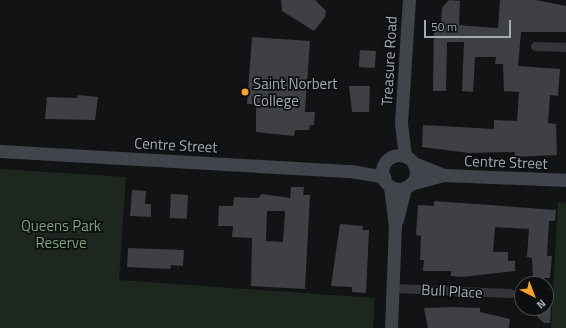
<!DOCTYPE html>
<html>
<head>
<meta charset="utf-8">
<style>
	body { margin:0 }
	#map { position:relative; width:566px; height:328px; overflow:hidden; background:#121314; font-family:"Titillium Web",sans-serif }
	div>[style] { position:absolute }
	.green>* { inset:0; background:#1e271f }
	.building>* { inset:0; background:#3e4044; transform-origin:0 0 }
	.street>* { height:9px; margin:-4.5px; padding:0 4.5px; transform-origin:4.5px; border-radius:4.5px; background:#333539 }
	.secondary>* { height:13px; margin:-6.5px; padding:0 6.5px; transform-origin:6.5px; border-radius:6.5px; background:#41444a }
	.secondary>.ring { margin:-6.5px; padding:0; box-sizing:content-box; background:none; border:13px solid #41444a; border-radius:50% }
	.dots>* { width:11px; height:11px; translate:-50% -50%; box-sizing:border-box; border:2px solid #0d0e0f; border-radius:50% }
	span { translate:-50% -50%; white-space:nowrap; text-align:center; line-height:1.15; -webkit-text-stroke:3.5px #0d0e0f; paint-order:stroke }
	.street-label { font-size:15px; color:#a3aab6 }
	.poi-label { font-size:15px; color:#a3aab6 }
	.left { translate:0 -50%; text-align:left }
	.park-label { font-size:15px; color:#79a279 }
	.north { position:absolute; left:514px; top:276px; width:40px; height:40px; box-sizing:border-box; background:#0d0e0f; border:1px solid #494c52; border-radius:50%; rotate:138deg; font-size:11px; font-weight:700; line-height:16px; text-align:center; color:#a3aab6 }
	.north::after { content:''; display:block; margin:auto; width:14px; height:18px; background:#fca222; clip-path:polygon(50% 0,100% 100%,50% 72%,0 100%) }
	.scale { position:absolute; left:424px; top:20px; width:87px; height:18px; box-sizing:border-box; border:2px solid #a3aab6; border-top:0; padding-left:5px; font-size:12px; line-height:14px; white-space:nowrap; color:#a3aab6; -webkit-text-stroke:3px #0d0e0f; paint-order:stroke }
</style>
</head>
<body>
<div id="map">
	<div class="green">
		<i style="clip-path:polygon(0 169px,126px 177px,119px 280px,375px 298px,373px 328px,0 328px)"></i>
		<i style="clip-path:polygon(558px 202px,566px 203px,566px 328px,551px 328px)"></i>
	</div>
	<div class="building">
		<i style="clip-path:polygon(281px 0,315px 0,326px 11px,325px 17px,314px 31px,282px 11px)"></i>
		<i style="clip-path:polygon(449px 0,460px 1px,459px 25px,469px 26px,498px 28px,500px 0,536px 0,566px 6px,566px 32px,521px 32px,518px 66px,560px 69px,558px 96px,550px 95px,548px 123px,556px 124px,557px 155px,514px 157px,515px 152px,469px 153px,422px 147px,423px 125px,494px 129px,494px 120px,517px 121px,519px 92px,504px 91px,503px 64px,495px 64px,496px 57px,475px 57px,473px 92px,462px 91px,464px 42px,447px 42px,446px 91px,433px 91px,434px 25px,441px 25px,442px 8px)"></i>
		<i style="clip-path:polygon(252px 37px,310px 41px,305px 112px,315px 112px,314px 125px,310px 125px,309px 130px,295px 130px,294px 136px,256px 132px,256px 104px,247px 104px)"></i>
		<i style="left:360px;top:50px;width:16px;height:17px;rotate:4deg"></i>
		<i style="clip-path:polygon(349px 86px,370px 86px,369px 112px,352px 112px)"></i>
		<i style="clip-path:polygon(78px 95px,98px 97px,95px 120px,45px 119px,47px 97px,77px 98px)"></i>
		<i style="clip-path:polygon(evenodd,291px 187px,304px 187px,303px 195px,310px 195px,305px 289px,251px 286px,252px 238px,232px 237px,233px 226px,218px 226px,219px 206px,233px 206px,234px 197px,258px 198px,262px 194px,290px 198px,291px 187px,267px 211px,285px 211px,283px 242px,266px 241px,267px 211px)"></i>
		<i style="clip-path:polygon(132px 190px,146px 191px,145px 204px,151px 204px,151px 217px,130px 216px)"></i>
		<i style="left:171px;top:194px;width:17px;height:24px;rotate:3deg"></i>
		<i style="clip-path:polygon(434px 201px,556px 210px,555px 221px,549px 221px,547px 256px,552px 256px,550px 278px,544px 278px,544px 284px,533px 284px,532px 258px,527px 257px,529px 229px,495px 227px,493px 252px,508px 252px,508px 261px,515px 261px,515px 271px,462px 277px,451px 276px,451px 271px,423px 271px,424px 260px,420px 260px,421px 236px,416px 235px,418px 205px,434px 206px)"></i>
		<i style="clip-path:polygon(340px 224px,363px 226px,362px 230px,369px 230px,366px 293px,352px 292px,352px 287px,331px 286px)"></i>
		<i style="clip-path:polygon(128px 248px,184px 250px,183px 266px,171px 265px,170px 269px,127px 267px)"></i>
		<i style="clip-path:polygon(453px 307px,480px 308px,480px 312px,510px 319px,509px 328px,428px 328px,424px 308px)"></i>
		<i style="clip-path:polygon(528px 308px,551px 308px,550px 323px,544px 323px)"></i>
	</div>
	<div class="street">
		<i style="left:535px;top:46px;width:31px;rotate:2deg"></i>
		<i style="left:394px;top:288px;width:116px;rotate:2.5deg"></i>
	</div>
	<div class="secondary">
		<i style="left:0;top:151px;width:352px;rotate:3.3deg"></i>
		<i style="left:351px;top:171px;width:34px;rotate:10deg"></i>
		<i class="ring" style="left:382px;top:155px;width:21px;height:21px"></i>
		<i style="left:405px;top:156px;width:33px;rotate:-97deg"></i>
		<i style="left:401px;top:123px;width:123px;rotate:-86.3deg"></i>
		<i style="left:414px;top:163px;width:32px;rotate:22deg"></i>
		<i style="left:410px;top:184px;width:35px;rotate:-15deg"></i>
		<i style="left:444px;top:175px;width:122px;rotate:2.3deg"></i>
		<i style="left:390px;top:186px;width:39px;rotate:83deg"></i>
		<i style="left:395px;top:225px;width:103px;rotate:92.2deg"></i>
		<i style="left:397px;top:220px;width:34px;rotate:-76deg"></i>
	</div>
	<div class="dots">
		<i style="left:245px;top:92px;background:#fca222"></i>
	</div>
	<div class="street-label">
		<span style="left:389px;top:61px;rotate:-87deg">Treasure Road</span>
		<span style="left:176px;top:145px;rotate:3deg">Centre Street</span>
		<span style="left:506px;top:162px;rotate:2deg">Centre Street</span>
		<span style="left:452px;top:291px;rotate:3deg">Bull Place</span>
	</div>
	<div class="poi-label">
		<span class="left" style="left:253px;top:92px">Saint Norbert<br>College</span>
	</div>
	<div class="park-label">
		<span style="left:61px;top:234px">Queens Park<br>Reserve</span>
	</div>
	<div class="north">N</div>
	<div class="scale">50 m</div>
</div>
</body>
</html>
